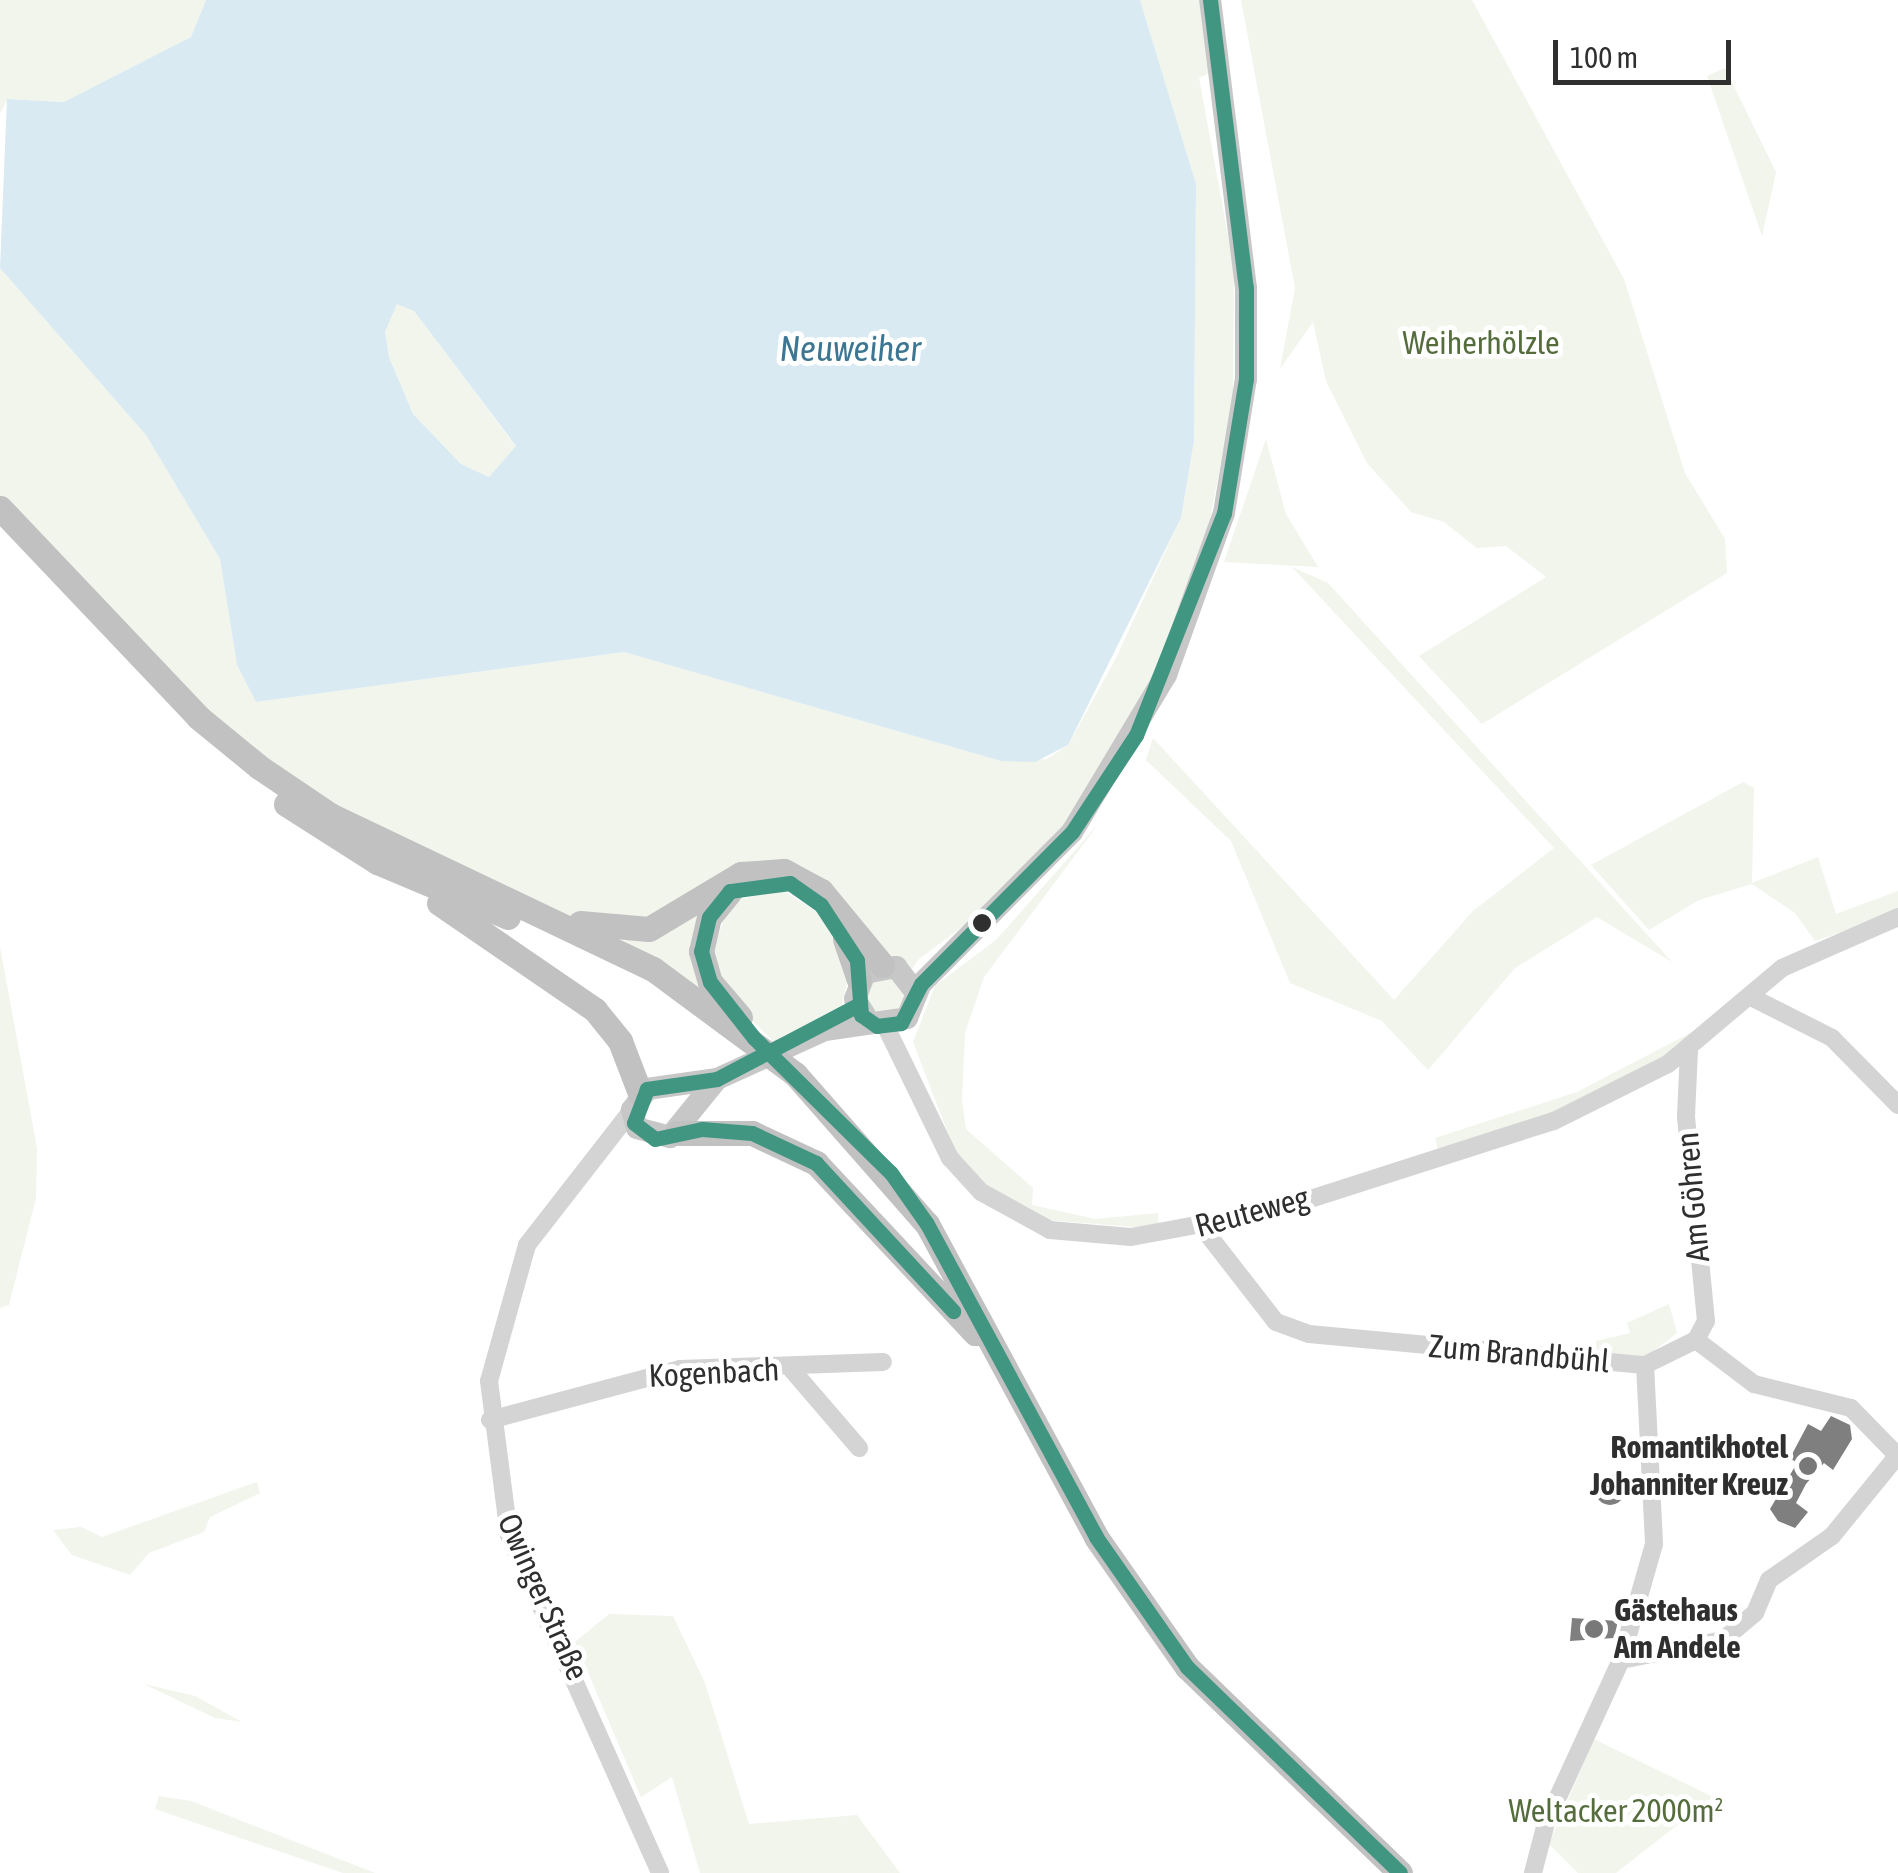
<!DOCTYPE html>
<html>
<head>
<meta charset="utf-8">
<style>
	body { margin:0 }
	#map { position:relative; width:1898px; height:1873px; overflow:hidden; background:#fff; font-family:"Asap Condensed",sans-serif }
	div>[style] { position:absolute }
	.green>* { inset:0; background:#f1f5ec }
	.water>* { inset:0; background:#d9eaf2 }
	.building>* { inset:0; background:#7f7f7f }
	.round { border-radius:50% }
	.minor>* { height:18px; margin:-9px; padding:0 9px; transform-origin:9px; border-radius:9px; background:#d4d4d4 }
	.major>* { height:22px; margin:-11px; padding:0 11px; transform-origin:11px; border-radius:11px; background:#c7c7c7 }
	.highway>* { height:25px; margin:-12.5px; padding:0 12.5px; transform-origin:12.5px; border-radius:12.5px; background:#c1c1c1 }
	.bus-1>* { height:15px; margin:-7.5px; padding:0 7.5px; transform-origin:7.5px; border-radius:7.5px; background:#419682 }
	.dots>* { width:28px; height:28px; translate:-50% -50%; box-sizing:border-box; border:5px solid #fff; border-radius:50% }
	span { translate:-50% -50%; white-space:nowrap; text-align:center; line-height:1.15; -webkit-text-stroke:10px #fff; paint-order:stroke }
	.park-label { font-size:32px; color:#556c3c }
	.street-label { font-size:32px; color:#2f2f2f }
	.poi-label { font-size:32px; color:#2f2f2f; font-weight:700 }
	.right { translate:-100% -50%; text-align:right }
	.left { translate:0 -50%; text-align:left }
	.water-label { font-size:35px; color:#3c7692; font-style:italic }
	.scale { position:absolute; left:1553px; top:40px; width:178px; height:45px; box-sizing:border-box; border:5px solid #2f2f2f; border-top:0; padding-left:12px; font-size:30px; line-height:35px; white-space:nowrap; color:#2f2f2f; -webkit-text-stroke:8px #fff; paint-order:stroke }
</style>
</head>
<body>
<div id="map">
	<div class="green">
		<i style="clip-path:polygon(0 0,206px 0,191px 37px,65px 102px,8px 99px,0 114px)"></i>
		<i style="clip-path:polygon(1140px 0,1201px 0,1211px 72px,1199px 78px,1234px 268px,1233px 401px,1205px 545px,1155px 675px,1069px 822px,990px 906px,919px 959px,910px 971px,916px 1000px,869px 1022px,846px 919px,769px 870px,671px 920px,580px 923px,259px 767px,0 508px,0 268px,146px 435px,220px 559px,237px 665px,256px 702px,624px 652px,1001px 761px,1047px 759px,1068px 745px,1115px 660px,1181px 518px,1194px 441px,1196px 184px)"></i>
		<i style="clip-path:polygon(1241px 0,1472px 0,1624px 279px,1685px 473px,1725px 539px,1727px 573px,1482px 724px,1419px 656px,1546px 577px,1506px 546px,1477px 548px,1444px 522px,1411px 512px,1367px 463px,1326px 381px,1313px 322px,1280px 369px,1295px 288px)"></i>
		<i style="clip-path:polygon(1725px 68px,1776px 172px,1762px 236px,1707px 76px)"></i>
		<i style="clip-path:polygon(397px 303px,414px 311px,516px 447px,489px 477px,461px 464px,413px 414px,389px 357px,385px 332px)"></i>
		<i style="clip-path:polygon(1266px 439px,1286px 514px,1318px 567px,1224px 562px)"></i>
		<i style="clip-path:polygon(1292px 567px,1328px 583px,1672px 962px,1597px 917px,1515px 968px,1428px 1070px,1382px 1021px,1290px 983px,1231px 841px,1146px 760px,1153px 738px,1394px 1000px,1473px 911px,1554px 848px)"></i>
		<i style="clip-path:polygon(1743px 782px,1754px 788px,1752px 883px,1818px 857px,1836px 914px,1898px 891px,1898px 913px,1815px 941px,1795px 913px,1752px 884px,1699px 900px,1649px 930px,1591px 865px)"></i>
		<i style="clip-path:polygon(1100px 822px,984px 977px,965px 1033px,962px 1100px,966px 1129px,1033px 1188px,1032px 1205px,1095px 1219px,1158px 1213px,1159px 1229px,1046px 1220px,988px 1188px,956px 1154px,913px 1042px,935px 986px,997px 939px)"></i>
		<i style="clip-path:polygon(780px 889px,823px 916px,851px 965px,842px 1005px,774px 1042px,730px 999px,711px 958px,729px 903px)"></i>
		<i style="clip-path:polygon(709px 907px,708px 993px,620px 941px,645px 938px)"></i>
		<i style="clip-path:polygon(0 947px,37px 1148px,36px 1198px,9px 1305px,0 1308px)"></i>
		<i style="clip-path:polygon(1694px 1031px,1664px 1058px,1550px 1115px,1438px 1151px,1435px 1138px,1577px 1092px)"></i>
		<i style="clip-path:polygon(1669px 1304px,1677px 1333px,1647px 1356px,1596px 1357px,1596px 1341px,1630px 1333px,1627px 1323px)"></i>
		<i style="clip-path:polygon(257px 1482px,260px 1493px,210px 1517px,204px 1532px,149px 1553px,130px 1575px,72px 1555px,53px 1530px,81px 1527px,102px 1537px)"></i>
		<i style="clip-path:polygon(609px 1614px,673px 1616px,705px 1683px,749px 1824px,857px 1815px,900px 1873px,700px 1873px,672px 1777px,641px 1797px,575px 1642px)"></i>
		<i style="clip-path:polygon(144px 1684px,195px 1696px,242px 1722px,215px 1718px)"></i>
		<i style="clip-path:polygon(1594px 1739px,1713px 1797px,1616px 1873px,1578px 1873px,1549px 1844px)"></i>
		<i style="clip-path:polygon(159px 1796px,191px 1801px,375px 1873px,343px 1873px,155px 1809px)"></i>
	</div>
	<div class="water">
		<i style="clip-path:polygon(evenodd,206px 0,1140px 0,1196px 184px,1194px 441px,1181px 518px,1068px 745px,1035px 762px,1001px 761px,624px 652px,256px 702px,237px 665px,220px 559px,146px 435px,0 268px,7px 99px,64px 102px,191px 37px,206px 0,397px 304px,414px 311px,516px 446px,489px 477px,461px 464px,413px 414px,389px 357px,385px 332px,397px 304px)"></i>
	</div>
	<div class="building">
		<i style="clip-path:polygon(1831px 1416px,1850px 1425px,1852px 1439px,1833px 1470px,1824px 1463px,1806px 1484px,1796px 1503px,1808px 1512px,1795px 1528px,1778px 1521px,1770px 1509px,1797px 1463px,1790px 1458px,1808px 1424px,1821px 1431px)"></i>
		<i class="round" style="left:1595px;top:1475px;width:30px;height:30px"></i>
		<i style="clip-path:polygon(1572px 1618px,1618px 1621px,1614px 1638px,1570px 1641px)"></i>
	</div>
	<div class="minor">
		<i style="left:1751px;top:997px;width:91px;rotate:26.8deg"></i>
		<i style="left:1832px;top:1038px;width:94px;rotate:45.4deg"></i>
		<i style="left:886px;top:1027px;width:146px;rotate:64deg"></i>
		<i style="left:950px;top:1158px;width:46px;rotate:47.6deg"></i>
		<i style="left:981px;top:1192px;width:79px;rotate:28.8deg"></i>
		<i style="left:1050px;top:1230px;width:81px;rotate:4.9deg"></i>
		<i style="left:1131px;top:1237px;width:144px;rotate:-10.4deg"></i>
		<i style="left:1273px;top:1211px;width:295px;rotate:-17.8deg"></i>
		<i style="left:1554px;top:1121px;width:127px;rotate:-26.6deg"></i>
		<i style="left:1668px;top:1064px;width:149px;rotate:-40.1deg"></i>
		<i style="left:1782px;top:968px;width:127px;rotate:-23.7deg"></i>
		<i style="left:1689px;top:1050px;width:67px;rotate:92.6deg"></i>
		<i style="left:1686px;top:1117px;width:205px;rotate:84.4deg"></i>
		<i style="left:1706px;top:1321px;width:21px;rotate:118deg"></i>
		<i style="left:632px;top:1110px;width:171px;rotate:127.9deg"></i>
		<i style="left:527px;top:1245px;width:141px;rotate:105.6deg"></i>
		<i style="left:489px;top:1381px;width:155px;rotate:82.6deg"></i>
		<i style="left:509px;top:1535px;width:370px;rotate:65.9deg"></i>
		<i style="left:1202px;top:1227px;width:120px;rotate:52.1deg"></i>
		<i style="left:1276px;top:1322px;width:35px;rotate:20deg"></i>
		<i style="left:1309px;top:1334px;width:337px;rotate:5.3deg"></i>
		<i style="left:1645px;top:1365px;width:179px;rotate:87.1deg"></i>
		<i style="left:1654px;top:1544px;width:121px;rotate:105.9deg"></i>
		<i style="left:1621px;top:1660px;width:179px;rotate:114.7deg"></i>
		<i style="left:1546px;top:1823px;width:52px;rotate:104.6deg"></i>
		<i style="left:1645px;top:1365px;width:57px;rotate:-26.1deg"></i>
		<i style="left:1696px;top:1340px;width:73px;rotate:37.2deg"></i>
		<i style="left:1754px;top:1384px;width:100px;rotate:13.9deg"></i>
		<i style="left:1851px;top:1408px;width:67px;rotate:45.6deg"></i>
		<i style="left:792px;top:1370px;width:103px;rotate:49.3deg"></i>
		<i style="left:490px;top:1420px;width:197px;rotate:-15deg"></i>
		<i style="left:680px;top:1369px;width:203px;rotate:-2deg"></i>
		<i style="left:1621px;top:1660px;width:104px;rotate:-11.1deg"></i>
		<i style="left:1723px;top:1640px;width:42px;rotate:-40.2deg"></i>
		<i style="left:1755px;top:1613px;width:36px;rotate:-67deg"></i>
		<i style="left:1769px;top:1580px;width:77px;rotate:-34.9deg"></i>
		<i style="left:1832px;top:1536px;width:104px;rotate:-50.8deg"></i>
	</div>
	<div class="major">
		<i style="left:869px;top:1022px;width:27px;rotate:-121deg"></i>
		<i style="left:855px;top:999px;width:28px;rotate:-69deg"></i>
		<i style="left:865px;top:973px;width:32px;rotate:-11deg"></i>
		<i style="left:896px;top:967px;width:33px;rotate:52deg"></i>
		<i style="left:717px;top:1079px;width:75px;rotate:129deg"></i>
		<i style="left:670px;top:1137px;width:34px;rotate:-165deg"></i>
		<i style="left:637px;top:1128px;width:19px;rotate:-106deg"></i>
		<i style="left:632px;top:1110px;width:26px;rotate:-54deg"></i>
		<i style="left:647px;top:1089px;width:71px;rotate:-8.1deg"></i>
		<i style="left:717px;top:1079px;width:119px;rotate:-24.4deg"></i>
		<i style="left:825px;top:1030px;width:83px;rotate:-8.3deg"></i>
		<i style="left:907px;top:1018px;width:37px;rotate:-68deg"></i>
		<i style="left:921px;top:984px;width:214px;rotate:-45.2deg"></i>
		<i style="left:1072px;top:832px;width:183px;rotate:-59.1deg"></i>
		<i style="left:1166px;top:675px;width:172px;rotate:-70.3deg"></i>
		<i style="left:1224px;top:513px;width:136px;rotate:-80.7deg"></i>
		<i style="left:1246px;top:379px;width:91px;rotate:-90deg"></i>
		<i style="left:1246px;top:288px;width:290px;rotate:-97.1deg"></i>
	</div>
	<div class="highway">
		<i style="left:0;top:508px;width:288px;rotate:46.5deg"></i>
		<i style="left:198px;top:717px;width:79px;rotate:39.3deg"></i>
		<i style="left:259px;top:767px;width:86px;rotate:34.1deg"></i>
		<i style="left:330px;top:815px;width:358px;rotate:25.5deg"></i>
		<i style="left:653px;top:969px;width:177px;rotate:36.5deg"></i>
		<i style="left:795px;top:1074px;width:200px;rotate:48.7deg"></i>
		<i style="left:927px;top:1224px;width:356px;rotate:61.6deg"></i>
		<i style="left:1096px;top:1537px;width:159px;rotate:55deg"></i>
		<i style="left:1187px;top:1667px;width:296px;rotate:44deg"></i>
		<i style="left:286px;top:804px;width:108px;rotate:32.5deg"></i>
		<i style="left:377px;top:862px;width:142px;rotate:22.8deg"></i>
		<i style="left:732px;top:889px;width:36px;rotate:129deg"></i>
		<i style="left:709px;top:917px;width:35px;rotate:103deg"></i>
		<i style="left:701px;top:951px;width:32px;rotate:74deg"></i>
		<i style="left:710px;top:982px;width:46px;rotate:49.4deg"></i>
		<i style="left:439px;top:903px;width:189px;rotate:34.4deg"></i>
		<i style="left:595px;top:1010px;width:40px;rotate:51deg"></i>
		<i style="left:620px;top:1041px;width:56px;rotate:69deg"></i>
		<i style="left:580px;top:923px;width:69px;rotate:5deg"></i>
		<i style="left:649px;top:929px;width:107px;rotate:-30.9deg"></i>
		<i style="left:741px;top:874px;width:43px;rotate:-4deg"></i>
		<i style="left:784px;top:871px;width:42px;rotate:28.4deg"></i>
		<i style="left:821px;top:891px;width:96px;rotate:50.5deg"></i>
		<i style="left:845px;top:939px;width:43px;rotate:71.1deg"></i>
		<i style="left:677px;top:1133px;width:75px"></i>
		<i style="left:752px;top:1133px;width:71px;rotate:25.1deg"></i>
		<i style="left:816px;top:1163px;width:233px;rotate:46.9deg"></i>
	</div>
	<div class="bus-1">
		<i style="left:1210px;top:0;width:290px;rotate:82.9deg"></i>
		<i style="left:1246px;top:288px;width:91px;rotate:90deg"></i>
		<i style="left:1246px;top:379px;width:136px;rotate:99.3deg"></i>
		<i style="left:1224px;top:513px;width:239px;rotate:111.6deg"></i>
		<i style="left:1136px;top:735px;width:116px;rotate:123.4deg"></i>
		<i style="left:1072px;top:832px;width:214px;rotate:134.8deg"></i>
		<i style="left:921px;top:984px;width:44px;rotate:117.1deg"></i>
		<i style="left:901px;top:1023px;width:24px;rotate:173deg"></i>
		<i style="left:877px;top:1026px;width:19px;rotate:-145deg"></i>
		<i style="left:861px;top:1015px;width:55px;rotate:-94.2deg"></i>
		<i style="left:857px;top:960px;width:66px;rotate:-123.2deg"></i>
		<i style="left:821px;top:905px;width:38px;rotate:-145deg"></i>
		<i style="left:790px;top:883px;width:61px;rotate:172.4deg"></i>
		<i style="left:730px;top:891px;width:33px;rotate:129deg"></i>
		<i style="left:709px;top:917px;width:35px;rotate:103deg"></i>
		<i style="left:701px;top:951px;width:32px;rotate:74deg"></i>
		<i style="left:710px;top:982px;width:71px;rotate:51.8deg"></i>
		<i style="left:754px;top:1038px;width:192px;rotate:44.6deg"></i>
		<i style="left:891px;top:1173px;width:62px;rotate:54.8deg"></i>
		<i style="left:927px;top:1224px;width:356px;rotate:61.6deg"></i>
		<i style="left:1096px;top:1537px;width:159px;rotate:55deg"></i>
		<i style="left:1187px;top:1667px;width:296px;rotate:44deg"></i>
		<i style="left:856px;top:1006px;width:157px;rotate:152.3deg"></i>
		<i style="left:717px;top:1079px;width:71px;rotate:171.9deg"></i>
		<i style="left:647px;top:1089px;width:36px;rotate:111deg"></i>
		<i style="left:634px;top:1123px;width:26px;rotate:37deg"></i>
		<i style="left:655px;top:1139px;width:48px;rotate:-12deg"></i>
		<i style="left:702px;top:1129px;width:50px;rotate:4.6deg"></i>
		<i style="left:752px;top:1133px;width:71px;rotate:25.1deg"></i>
		<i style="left:816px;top:1163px;width:202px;rotate:47.2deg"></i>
	</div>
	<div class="dots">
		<i style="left:982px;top:923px;background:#2f2f2f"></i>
		<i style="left:1808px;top:1466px;background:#787878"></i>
		<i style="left:1594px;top:1629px;background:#787878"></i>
	</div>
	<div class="park-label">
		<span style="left:1481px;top:343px">Weiherhölzle</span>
		<span style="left:1616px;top:1811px">Weltacker 2000m²</span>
	</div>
	<div class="street-label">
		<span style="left:1693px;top:1197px;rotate:-95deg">Am Göhren</span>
		<span style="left:1252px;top:1212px;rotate:-15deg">Reuteweg</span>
		<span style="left:1519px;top:1354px;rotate:5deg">Zum Brandbühl</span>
		<span style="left:714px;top:1373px;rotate:-3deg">Kogenbach</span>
		<span style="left:543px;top:1597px;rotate:66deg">Owinger Straße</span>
	</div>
	<div class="poi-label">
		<span class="right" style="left:1788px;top:1466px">Romantikhotel<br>Johanniter Kreuz</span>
		<span class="left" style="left:1614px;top:1629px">Gästehaus<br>Am Andele</span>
	</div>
	<div class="water-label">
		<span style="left:850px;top:348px">Neuweiher</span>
	</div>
	<div class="scale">100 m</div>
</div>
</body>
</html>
